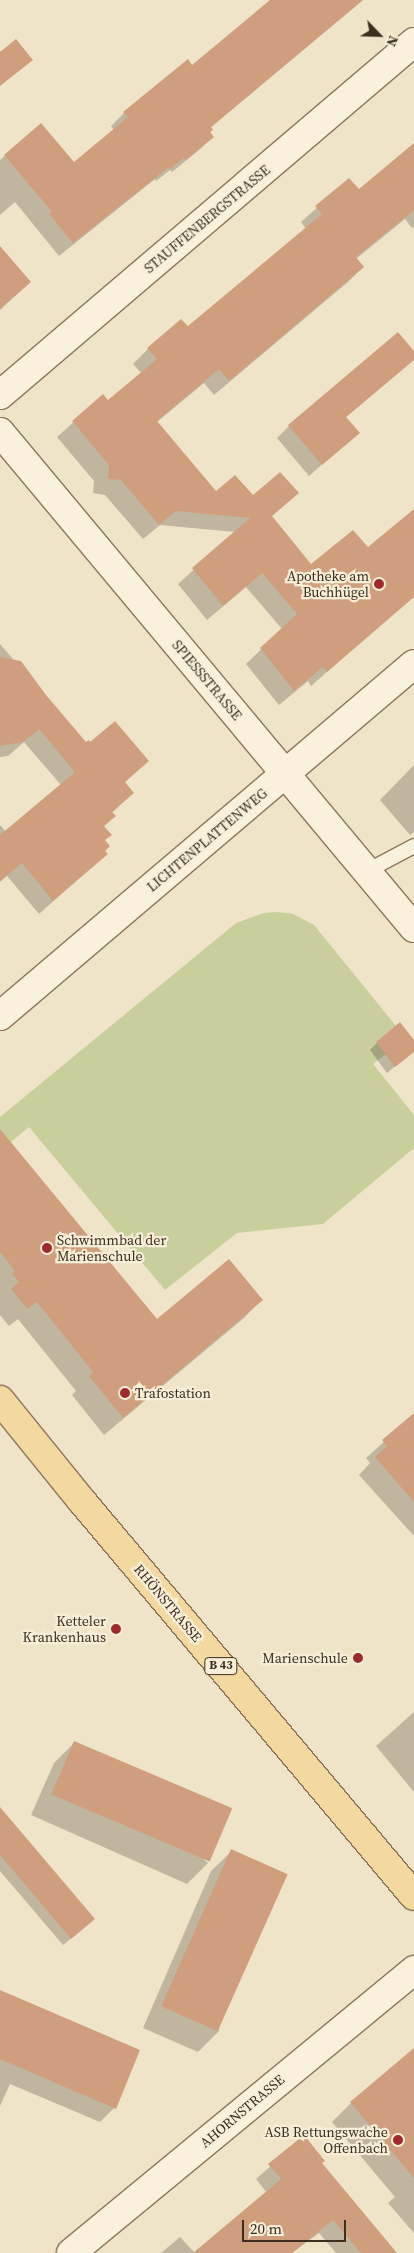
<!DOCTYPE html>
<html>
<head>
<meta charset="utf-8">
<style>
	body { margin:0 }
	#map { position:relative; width:414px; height:2253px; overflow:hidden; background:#f0e4c8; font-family:"Source Serif 4",serif }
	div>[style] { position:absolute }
	.green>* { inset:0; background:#c9cf9b }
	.shadow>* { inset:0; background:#0003 }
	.building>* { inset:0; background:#cf9f7d; transform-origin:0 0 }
	.roads { filter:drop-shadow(1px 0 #8d765c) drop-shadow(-1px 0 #8d765c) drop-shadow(0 1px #8d765c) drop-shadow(0 -1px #8d765c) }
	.lane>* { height:14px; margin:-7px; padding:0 7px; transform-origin:7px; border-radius:7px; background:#faf1dc }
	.street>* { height:28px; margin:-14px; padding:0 14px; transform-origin:14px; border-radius:14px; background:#faf1dc }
	.primary>* { height:28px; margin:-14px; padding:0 14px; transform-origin:14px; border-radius:14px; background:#f3d9a0 }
	.dots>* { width:14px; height:14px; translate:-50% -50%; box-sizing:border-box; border:2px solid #f7eed8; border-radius:50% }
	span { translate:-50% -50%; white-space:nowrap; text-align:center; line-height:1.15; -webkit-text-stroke:4.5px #f7eed8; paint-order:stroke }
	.shield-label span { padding:1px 4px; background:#f7eed8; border:1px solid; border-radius:4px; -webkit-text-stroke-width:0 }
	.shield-label { font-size:12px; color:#3d2e20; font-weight:700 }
	.street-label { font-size:14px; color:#3d2e20 }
	.poi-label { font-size:14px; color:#3d2e20 }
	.right { translate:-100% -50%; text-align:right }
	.left { translate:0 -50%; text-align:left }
	.north { position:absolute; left:354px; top:10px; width:50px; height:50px; -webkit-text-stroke:4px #f7eed8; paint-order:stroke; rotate:114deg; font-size:14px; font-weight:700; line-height:20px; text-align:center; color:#3d2e20 }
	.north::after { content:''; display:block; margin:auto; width:18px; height:22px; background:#3d2e20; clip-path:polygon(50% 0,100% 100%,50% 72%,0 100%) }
	.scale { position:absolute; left:242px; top:2220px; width:104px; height:22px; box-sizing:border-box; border:2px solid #3d2e20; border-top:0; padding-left:6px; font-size:15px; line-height:18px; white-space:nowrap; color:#3d2e20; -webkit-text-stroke:4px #f7eed8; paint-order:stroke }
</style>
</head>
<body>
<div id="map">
	<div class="green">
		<i style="clip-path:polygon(277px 912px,293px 914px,314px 925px,396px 1026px,376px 1042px,386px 1054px,373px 1064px,414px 1115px,414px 1148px,323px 1224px,237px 1233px,165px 1290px,29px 1127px,0 1151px,0 1117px,236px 923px,264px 913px)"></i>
	</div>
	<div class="shadow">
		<i style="clip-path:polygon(272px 0,363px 0,210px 128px,209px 132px,212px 137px,199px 150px,172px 172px,170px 170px,156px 181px,155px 179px,59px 256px,15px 202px,0 215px,0 160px,41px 125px,74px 164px,114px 130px,111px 126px,124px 113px,192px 66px)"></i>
		<i style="clip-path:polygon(414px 144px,414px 227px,412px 228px,405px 219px,356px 259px,363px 267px,348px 282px,214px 395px,204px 383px,157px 422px,216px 492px,253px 497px,297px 493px,271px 517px,311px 566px,368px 549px,414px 511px,413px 596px,311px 686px,308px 681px,279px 705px,246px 664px,282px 629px,246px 587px,207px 620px,178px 584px,235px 532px,160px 525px,143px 539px,105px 495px,93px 493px,94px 481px,57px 437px,103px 396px,108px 402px,142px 374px,133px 364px,148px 349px,188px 328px,306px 229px,301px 222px,349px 179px,359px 191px)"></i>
		<i style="clip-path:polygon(0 248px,30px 282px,0 310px)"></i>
		<i style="clip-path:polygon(414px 353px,414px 358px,404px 368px,345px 418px,358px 433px,309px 476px,277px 438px,289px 426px)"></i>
		<i style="clip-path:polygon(0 644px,86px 744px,90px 743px,147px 761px,124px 783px,132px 793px,112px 813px,114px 816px,103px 827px,104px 851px,106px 854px,39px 914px,7px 876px,0 882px,0 825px,6px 832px,61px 785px,24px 742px,8px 756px,0 757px)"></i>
		<i style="clip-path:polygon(414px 765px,414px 832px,410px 835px,380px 800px)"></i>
		<i style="clip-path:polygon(414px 1042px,414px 1051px,387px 1073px,370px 1050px,377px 1043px)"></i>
		<i style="clip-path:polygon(0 1160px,157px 1320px,261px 1300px,244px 1318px,104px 1435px,72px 1395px,76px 1391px,18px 1319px,9px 1326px,0 1315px)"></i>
		<i style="clip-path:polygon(414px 1415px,414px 1536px,359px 1475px,370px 1463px,366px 1458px)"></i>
		<i style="clip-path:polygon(414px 1712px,414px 1792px,376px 1746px)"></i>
		<i style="clip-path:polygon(75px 1742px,208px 1863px,187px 1884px,31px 1815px,54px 1763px)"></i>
		<i style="clip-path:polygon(0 1809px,86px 1926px,63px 1945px,0 1871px)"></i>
		<i style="clip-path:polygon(232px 1851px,219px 2031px,198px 2052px,143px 2028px,211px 1871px)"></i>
		<i style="clip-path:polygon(0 1992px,114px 2108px,100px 2122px,10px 2084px,0 2106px)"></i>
		<i style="clip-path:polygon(414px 2054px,414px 2233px,388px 2203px,395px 2197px,332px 2122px,351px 2103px)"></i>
		<i style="clip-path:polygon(304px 2137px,321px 2163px,395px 2253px,336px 2253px,319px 2233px,292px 2253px,197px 2253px,267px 2193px,256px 2179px)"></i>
		<i style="clip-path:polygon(180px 2237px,195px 2253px,161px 2253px)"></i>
	</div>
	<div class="building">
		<i style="clip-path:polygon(270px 0,363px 0,211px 127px,213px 130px,210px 132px,214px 137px,186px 160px,184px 158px,170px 169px,169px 167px,73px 243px,49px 214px,52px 212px,4px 155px,41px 123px,74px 162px,128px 117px,123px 112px,188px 59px,192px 65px)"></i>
		<i style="clip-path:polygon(16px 39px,33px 60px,0 86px,0 52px)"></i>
		<i style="clip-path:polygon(414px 143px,414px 210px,356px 257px,364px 267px,229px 381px,219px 369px,157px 421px,216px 491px,235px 475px,253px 495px,280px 472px,299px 493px,272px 516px,311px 564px,353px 530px,368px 547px,414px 509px,414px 597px,327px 672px,323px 667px,294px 691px,260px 648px,297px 614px,262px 573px,223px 606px,192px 568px,250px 518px,176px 511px,159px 525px,121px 480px,108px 479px,109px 465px,72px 421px,103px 394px,108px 400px,157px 359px,147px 348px,181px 319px,188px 326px,322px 214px,315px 206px,349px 178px,359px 189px)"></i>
		<i style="clip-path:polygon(0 246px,31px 282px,0 309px)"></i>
		<i style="clip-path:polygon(398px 332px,414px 351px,414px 360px,346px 417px,360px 433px,322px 465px,288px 425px)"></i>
		<i style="clip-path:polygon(0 657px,21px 661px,46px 695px,86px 742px,89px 740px,90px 742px,115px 721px,149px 761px,125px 782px,134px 793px,112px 812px,116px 816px,104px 826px,112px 835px,105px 840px,110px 846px,105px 851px,108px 854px,53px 901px,22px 863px,0 881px,0 835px,75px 772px,39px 729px,23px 742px,0 746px)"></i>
		<i style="clip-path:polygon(400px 1022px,414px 1040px,414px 1052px,395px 1067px,376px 1042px)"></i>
		<i style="clip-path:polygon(0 1129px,157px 1319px,229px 1259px,263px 1300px,123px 1418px,89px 1376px,93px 1372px,37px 1302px,27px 1309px,11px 1289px,19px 1282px,12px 1274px,15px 1271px,0 1252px)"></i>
		<i style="clip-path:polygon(414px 1413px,414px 1502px,375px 1457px,387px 1446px,382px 1440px)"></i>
		<i style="left:74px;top:1741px;width:172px;height:58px;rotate:23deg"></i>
		<i style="clip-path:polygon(0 1807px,95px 1919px,71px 1939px,0 1855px)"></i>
		<i style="left:231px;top:1849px;width:62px;height:172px;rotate:24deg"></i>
		<i style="clip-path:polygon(0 1990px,140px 2050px,116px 2109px,0 2059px)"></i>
		<i style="clip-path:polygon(414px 2048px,414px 2178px,350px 2102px)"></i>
		<i style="clip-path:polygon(304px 2135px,325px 2161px,322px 2163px,397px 2253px,361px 2253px,333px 2220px,292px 2253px,193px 2253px,281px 2179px,268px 2164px)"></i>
	</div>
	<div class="roads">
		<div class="lane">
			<i style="left:367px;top:871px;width:53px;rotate:-28deg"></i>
		</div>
		<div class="street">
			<i style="left:0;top:395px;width:544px;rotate:-40.45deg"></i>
			<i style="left:0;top:432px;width:646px;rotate:50.15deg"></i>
			<i style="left:0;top:1016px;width:543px;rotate:-40.37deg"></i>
			<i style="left:71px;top:2253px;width:445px;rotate:-39.5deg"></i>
		</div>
		<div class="primary">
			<i style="left:0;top:1400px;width:129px;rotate:51deg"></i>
			<i style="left:81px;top:1500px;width:517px;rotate:49.94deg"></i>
		</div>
	</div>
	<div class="dots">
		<i style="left:379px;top:584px;background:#9e2a2b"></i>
		<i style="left:47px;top:1248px;background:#9e2a2b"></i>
		<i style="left:125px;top:1393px;background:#9e2a2b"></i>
		<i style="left:116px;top:1629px;background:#9e2a2b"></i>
		<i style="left:358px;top:1658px;background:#9e2a2b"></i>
		<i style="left:398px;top:2140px;background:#9e2a2b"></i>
	</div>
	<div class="shield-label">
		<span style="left:221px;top:1666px">B 43</span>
	</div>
	<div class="street-label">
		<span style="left:207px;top:219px;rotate:-40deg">STAUFFENBERGSTRASSE</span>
		<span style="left:207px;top:680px;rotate:50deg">SPIESSSTRASSE</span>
		<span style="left:207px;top:840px;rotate:-40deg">LICHTENPLATTENWEG</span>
		<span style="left:168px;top:1603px;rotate:50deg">RHÖNSTRASSE</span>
		<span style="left:242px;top:2111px;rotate:-40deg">AHORNSTRASSE</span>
	</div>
	<div class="poi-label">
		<span class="right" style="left:369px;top:584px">Apotheke am<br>Buchhügel</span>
		<span class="left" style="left:57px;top:1248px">Schwimmbad der<br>Marienschule</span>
		<span class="left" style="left:135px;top:1393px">Trafostation</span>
		<span class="right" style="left:106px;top:1629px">Ketteler<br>Krankenhaus</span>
		<span class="right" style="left:348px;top:1658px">Marienschule</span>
		<span class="right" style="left:388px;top:2140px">ASB Rettungswache<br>Offenbach</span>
	</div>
	<div class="north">N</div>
	<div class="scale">20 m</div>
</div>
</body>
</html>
